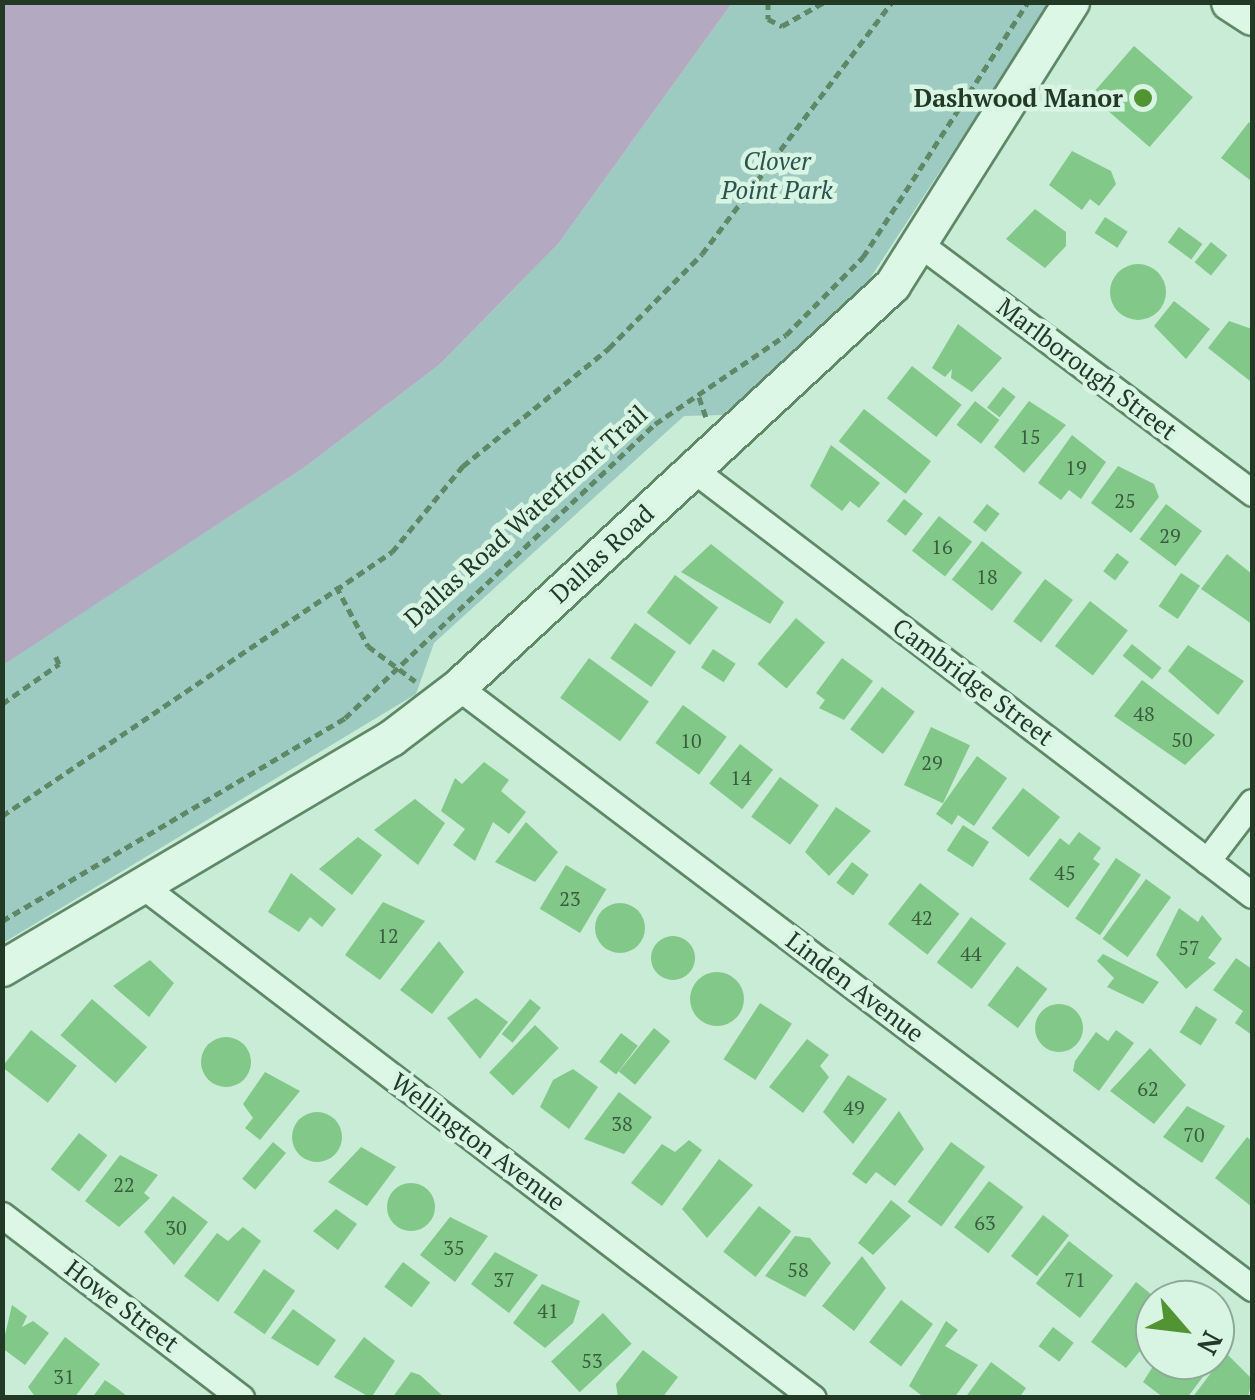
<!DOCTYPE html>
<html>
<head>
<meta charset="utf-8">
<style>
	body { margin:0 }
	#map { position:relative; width:1255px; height:1400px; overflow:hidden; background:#c9ecd7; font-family:"PT Serif",serif }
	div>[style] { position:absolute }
	.green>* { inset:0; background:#9dcac1 }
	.water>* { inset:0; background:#b3aac1 }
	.building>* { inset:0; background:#82c888; transform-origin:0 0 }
	.round { border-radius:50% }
	.path>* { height:5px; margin-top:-2.5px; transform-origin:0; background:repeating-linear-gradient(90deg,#5f8867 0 8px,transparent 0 13px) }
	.roads { filter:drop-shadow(2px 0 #5f8867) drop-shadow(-2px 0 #5f8867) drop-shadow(0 2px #5f8867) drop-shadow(0 -2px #5f8867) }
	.street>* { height:25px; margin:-12.5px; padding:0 12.5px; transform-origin:12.5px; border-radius:12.5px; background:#dcf7e6 }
	.secondary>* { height:35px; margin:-17.5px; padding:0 17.5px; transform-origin:17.5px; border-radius:17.5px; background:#dcf7e6 }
	.dots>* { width:28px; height:28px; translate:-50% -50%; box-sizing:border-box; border:5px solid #d8f4e3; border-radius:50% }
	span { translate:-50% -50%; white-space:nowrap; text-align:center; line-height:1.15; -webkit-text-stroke:9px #d8f4e3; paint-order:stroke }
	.number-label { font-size:20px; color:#395d3e }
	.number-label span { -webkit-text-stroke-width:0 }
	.poi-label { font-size:25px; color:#213925; font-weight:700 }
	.right { translate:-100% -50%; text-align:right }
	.park-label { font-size:25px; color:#295451; font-style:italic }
	.street-label { font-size:25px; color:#213925 }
	.frame { position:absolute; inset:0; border:5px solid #213925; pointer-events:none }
	.north { position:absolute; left:1135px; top:1280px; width:100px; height:100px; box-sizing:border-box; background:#d8f4e3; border:2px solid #8fa997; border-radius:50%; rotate:118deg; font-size:28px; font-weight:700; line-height:40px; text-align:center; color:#213925 }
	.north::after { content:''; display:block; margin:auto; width:35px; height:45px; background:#529332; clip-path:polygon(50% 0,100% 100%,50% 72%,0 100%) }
</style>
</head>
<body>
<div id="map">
	<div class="green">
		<i style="clip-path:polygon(732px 3px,1050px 3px,867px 283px,723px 415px,684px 416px,434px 643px,416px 694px,3px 943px,2px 665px,305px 467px,439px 365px,558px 244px)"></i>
	</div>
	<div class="water">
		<i style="clip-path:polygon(3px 2px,732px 2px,732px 3px,558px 244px,439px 365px,305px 467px,3px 665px)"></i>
	</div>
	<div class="building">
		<i style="left:1134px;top:46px;width:78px;height:66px;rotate:41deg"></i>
		<i style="clip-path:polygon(1249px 122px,1252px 125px,1250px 180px,1221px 158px)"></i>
		<i style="clip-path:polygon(1072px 151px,1111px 171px,1116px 184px,1099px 206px,1090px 199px,1082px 210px,1049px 185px)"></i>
		<i style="clip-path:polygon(1035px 209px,1066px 232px,1066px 246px,1045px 268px,1006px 239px)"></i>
		<i style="left:1105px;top:217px;width:27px;height:19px;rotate:33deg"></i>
		<i style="left:1179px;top:227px;width:29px;height:19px;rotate:36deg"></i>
		<i style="left:1211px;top:242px;width:21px;height:26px;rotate:39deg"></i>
		<i class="round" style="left:1110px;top:264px;width:56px;height:56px"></i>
		<i style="clip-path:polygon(1174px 301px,1210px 329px,1186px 359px,1154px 326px)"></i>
		<i style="clip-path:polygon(1229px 321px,1252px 329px,1250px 381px,1208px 348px)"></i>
		<i style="clip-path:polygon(958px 324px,1002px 358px,972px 392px,951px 378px,952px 369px,945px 377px,932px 368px)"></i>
		<i style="left:912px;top:366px;width:63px;height:41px;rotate:38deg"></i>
		<i style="left:1003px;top:387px;width:16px;height:26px;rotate:38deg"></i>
		<i style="left:975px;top:401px;width:31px;height:30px;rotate:38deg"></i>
		<i style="clip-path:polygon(1029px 401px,1066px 425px,1024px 473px,994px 447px)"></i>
		<i style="left:864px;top:409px;width:85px;height:41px;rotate:38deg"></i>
		<i style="clip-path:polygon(1072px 435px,1106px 462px,1081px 499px,1069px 490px,1061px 500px,1038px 483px)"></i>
		<i style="clip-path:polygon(831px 445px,880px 483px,859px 508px,850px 501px,842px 511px,810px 486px)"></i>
		<i style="clip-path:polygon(1118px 466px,1154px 484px,1159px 497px,1131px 533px,1091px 503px)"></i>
		<i style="left:904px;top:499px;width:24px;height:28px;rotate:38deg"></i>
		<i style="left:987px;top:504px;width:16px;height:23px;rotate:38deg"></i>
		<i style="left:1166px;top:504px;width:45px;height:44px;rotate:37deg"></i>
		<i style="left:939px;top:516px;width:42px;height:44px;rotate:38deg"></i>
		<i style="left:982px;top:541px;width:51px;height:49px;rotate:38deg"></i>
		<i style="clip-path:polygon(711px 544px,784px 602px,770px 624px,681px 572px)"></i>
		<i style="left:1117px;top:553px;width:15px;height:23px;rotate:37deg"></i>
		<i style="clip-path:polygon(1227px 554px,1252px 574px,1252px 624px,1201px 589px)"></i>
		<i style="left:1181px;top:573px;width:23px;height:40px;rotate:34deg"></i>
		<i style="left:675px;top:575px;width:54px;height:47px;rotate:37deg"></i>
		<i style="left:1045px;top:579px;width:35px;height:53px;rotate:37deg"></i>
		<i style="left:1090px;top:601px;width:48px;height:57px;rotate:38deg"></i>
		<i style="left:796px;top:618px;width:38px;height:60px;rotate:40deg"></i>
		<i style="left:635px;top:623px;width:50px;height:43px;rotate:35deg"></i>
		<i style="left:1132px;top:644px;width:38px;height:15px;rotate:39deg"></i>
		<i style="clip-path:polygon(1188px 645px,1244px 681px,1218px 715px,1168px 671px)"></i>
		<i style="left:713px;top:649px;width:27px;height:22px;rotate:33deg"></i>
		<i style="left:589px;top:658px;width:74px;height:49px;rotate:36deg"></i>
		<i style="clip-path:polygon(842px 658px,873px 681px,844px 720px,819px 708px,825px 700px,816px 693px)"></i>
		<i style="clip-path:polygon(1142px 680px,1215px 735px,1185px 765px,1114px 716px)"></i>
		<i style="left:882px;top:687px;width:41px;height:53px;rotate:37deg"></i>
		<i style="left:683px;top:705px;width:54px;height:47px;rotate:36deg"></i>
		<i style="left:931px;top:727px;width:43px;height:64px;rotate:25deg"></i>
		<i style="left:740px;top:744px;width:42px;height:50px;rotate:38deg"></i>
		<i style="clip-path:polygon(977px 756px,1007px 778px,974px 826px,958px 815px,952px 825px,936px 814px)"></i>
		<i style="clip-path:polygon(484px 762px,509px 780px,501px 791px,526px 812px,509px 834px,493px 822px,475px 861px,453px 845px,465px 829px,441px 811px,455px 778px,462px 784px)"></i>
		<i style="left:780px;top:777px;width:48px;height:49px;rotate:36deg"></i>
		<i style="left:1023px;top:788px;width:47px;height:51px;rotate:38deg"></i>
		<i style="clip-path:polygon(415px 799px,445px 823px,418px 865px,374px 830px)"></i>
		<i style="clip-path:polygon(836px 807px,871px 831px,829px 876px,805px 852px)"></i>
		<i style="clip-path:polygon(526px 822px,558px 852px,535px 882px,495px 862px)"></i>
		<i style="left:963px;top:825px;width:31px;height:30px;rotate:33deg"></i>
		<i style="clip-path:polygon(1079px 832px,1101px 848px,1093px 859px,1100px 864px,1068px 908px,1029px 879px,1060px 838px,1069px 845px)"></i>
		<i style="clip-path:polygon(358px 837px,382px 855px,352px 895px,319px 869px)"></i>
		<i style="left:1116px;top:858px;width:30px;height:73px;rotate:34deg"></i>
		<i style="left:852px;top:862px;width:21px;height:26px;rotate:37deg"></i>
		<i style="left:566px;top:865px;width:47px;height:51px;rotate:31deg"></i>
		<i style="clip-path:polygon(291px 873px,336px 909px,322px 927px,310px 917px,299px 932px,268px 912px)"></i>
		<i style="left:1146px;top:879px;width:31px;height:74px;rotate:36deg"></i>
		<i style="left:920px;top:883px;width:50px;height:52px;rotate:38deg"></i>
		<i style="clip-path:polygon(383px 902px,425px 921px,380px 980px,345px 955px)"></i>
		<i class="round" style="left:595px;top:903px;width:50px;height:50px"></i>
		<i style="clip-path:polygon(1179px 908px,1198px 922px,1202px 915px,1222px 939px,1208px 958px,1216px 963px,1186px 989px,1156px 955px)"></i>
		<i style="left:971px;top:917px;width:44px;height:57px;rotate:37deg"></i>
		<i class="round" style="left:651px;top:936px;width:44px;height:44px"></i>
		<i style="clip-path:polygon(439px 941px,464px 972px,432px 1014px,400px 990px)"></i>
		<i style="clip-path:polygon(1103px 954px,1159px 982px,1143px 1004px,1107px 987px,1114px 978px,1097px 961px)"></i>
		<i style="clip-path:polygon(1236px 958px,1252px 969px,1252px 1035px,1235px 1023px,1243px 1011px,1213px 990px)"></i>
		<i style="clip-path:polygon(150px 960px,174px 983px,149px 1017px,113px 986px)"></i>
		<i style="left:1017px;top:966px;width:38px;height:49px;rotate:37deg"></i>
		<i class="round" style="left:690px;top:972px;width:54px;height:54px"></i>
		<i style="clip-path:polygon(476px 998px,508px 1022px,480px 1059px,447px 1018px)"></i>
		<i style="left:92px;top:999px;width:73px;height:48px;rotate:41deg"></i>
		<i style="left:530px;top:999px;width:14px;height:45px;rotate:39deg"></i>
		<i style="left:760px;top:1003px;width:38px;height:67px;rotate:33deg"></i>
		<i class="round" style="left:1035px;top:1004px;width:48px;height:48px"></i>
		<i style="left:1196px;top:1006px;width:25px;height:31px;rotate:32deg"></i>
		<i style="left:535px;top:1025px;width:33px;height:66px;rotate:44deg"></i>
		<i style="left:654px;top:1028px;width:21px;height:56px;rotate:39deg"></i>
		<i style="left:31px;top:1030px;width:58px;height:47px;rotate:38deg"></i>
		<i style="clip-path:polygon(1116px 1030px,1134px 1043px,1099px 1091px,1073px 1071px,1075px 1061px,1096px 1032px,1108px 1041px)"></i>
		<i style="left:621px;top:1033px;width:21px;height:36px;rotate:37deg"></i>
		<i class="round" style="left:201px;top:1037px;width:50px;height:50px"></i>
		<i style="clip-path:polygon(807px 1039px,829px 1055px,820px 1066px,829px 1077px,803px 1113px,769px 1087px)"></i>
		<i style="clip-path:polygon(1150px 1048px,1186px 1085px,1154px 1124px,1110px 1091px)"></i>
		<i style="clip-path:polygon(573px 1069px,598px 1087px,569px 1129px,540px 1107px,553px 1080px)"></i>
		<i style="clip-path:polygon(265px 1072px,300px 1091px,260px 1140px,245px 1128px,253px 1118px,243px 1104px)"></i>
		<i style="clip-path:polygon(848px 1075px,887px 1099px,853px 1144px,823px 1112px)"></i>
		<i style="clip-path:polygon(619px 1092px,652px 1117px,624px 1154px,584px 1139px)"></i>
		<i style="clip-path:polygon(1187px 1106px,1225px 1126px,1202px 1163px,1163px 1137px)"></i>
		<i style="clip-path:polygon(899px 1111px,924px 1149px,895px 1186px,876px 1172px,866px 1184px,852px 1174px)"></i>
		<i class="round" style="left:292px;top:1112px;width:50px;height:50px"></i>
		<i style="left:79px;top:1133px;width:36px;height:46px;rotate:38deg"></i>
		<i style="clip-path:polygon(1247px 1137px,1252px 1141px,1251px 1206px,1215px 1178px)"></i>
		<i style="clip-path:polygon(689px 1140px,702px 1150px,662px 1206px,631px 1183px,662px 1144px,675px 1152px)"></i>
		<i style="left:273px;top:1142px;width:17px;height:48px;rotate:40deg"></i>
		<i style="left:951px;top:1142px;width:42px;height:74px;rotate:36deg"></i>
		<i style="clip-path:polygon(361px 1147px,396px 1167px,367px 1206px,328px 1182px)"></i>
		<i style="clip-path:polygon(120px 1155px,158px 1175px,144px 1193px,150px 1198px,119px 1227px,85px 1201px)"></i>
		<i style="clip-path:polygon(719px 1159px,753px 1185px,707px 1238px,682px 1209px)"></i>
		<i style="left:989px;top:1181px;width:43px;height:58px;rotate:37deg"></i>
		<i class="round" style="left:387px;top:1183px;width:48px;height:48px"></i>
		<i style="clip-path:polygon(173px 1196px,208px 1222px,174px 1265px,144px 1232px)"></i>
		<i style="clip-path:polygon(891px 1200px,911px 1216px,873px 1255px,858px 1243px)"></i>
		<i style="left:759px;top:1206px;width:41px;height:58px;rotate:38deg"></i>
		<i style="clip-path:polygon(336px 1209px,357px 1224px,338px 1250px,313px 1231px)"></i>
		<i style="left:1043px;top:1215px;width:33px;height:52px;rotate:38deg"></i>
		<i style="clip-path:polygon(450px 1217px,488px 1236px,455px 1282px,420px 1255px)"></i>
		<i style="clip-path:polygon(243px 1227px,261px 1241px,218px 1302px,184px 1276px,217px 1233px,228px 1241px)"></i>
		<i style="clip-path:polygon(795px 1236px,810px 1238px,831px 1263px,805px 1297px,765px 1276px)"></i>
		<i style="left:1069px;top:1241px;width:56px;height:54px;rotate:38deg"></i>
		<i style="clip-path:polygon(495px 1252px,538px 1275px,509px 1313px,471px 1284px)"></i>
		<i style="clip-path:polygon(862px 1256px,886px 1288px,854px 1331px,822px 1306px)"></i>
		<i style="left:403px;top:1262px;width:34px;height:31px;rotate:37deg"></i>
		<i style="left:264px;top:1269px;width:38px;height:53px;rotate:35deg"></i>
		<i style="clip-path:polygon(1136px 1282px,1152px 1295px,1155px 1333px,1126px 1368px,1091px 1342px)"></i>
		<i style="clip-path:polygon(542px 1284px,580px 1301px,573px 1323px,545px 1348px,513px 1323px)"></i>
		<i style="left:901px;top:1300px;width:40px;height:53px;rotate:37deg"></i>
		<i style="clip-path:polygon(12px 1305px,27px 1316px,22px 1327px,33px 1321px,49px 1333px,25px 1365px,2px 1348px)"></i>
		<i style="clip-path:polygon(293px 1309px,336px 1340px,318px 1366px,271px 1338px)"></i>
		<i style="left:603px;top:1313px;width:42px;height:71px;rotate:47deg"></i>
		<i style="clip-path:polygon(946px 1321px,958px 1330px,945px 1346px,978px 1365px,954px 1398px,925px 1398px,909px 1386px)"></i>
		<i style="left:1053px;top:1327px;width:26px;height:24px;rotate:37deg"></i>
		<i style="clip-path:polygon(65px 1337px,100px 1364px,74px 1398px,36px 1398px,28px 1387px)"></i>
		<i style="clip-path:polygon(364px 1337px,395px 1361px,371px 1398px,334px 1377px)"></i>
		<i style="clip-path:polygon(643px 1350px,678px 1377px,662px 1398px,618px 1398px,616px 1384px)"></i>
		<i style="clip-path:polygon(1215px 1350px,1220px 1354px,1187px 1398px,1164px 1398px,1143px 1382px,1157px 1360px,1215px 1360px)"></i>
		<i style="clip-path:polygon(1226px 1353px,1252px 1379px,1248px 1398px,1192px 1398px)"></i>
		<i style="clip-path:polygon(991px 1362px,1026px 1388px,1019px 1398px,965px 1398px)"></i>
		<i style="clip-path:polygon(411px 1372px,420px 1375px,445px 1398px,392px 1398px)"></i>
		<i style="clip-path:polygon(105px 1380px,118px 1389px,129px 1398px,92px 1398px)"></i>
	</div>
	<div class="path">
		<i style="left:768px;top:2px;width:17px;rotate:90deg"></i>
		<i style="left:768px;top:19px;width:16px;rotate:27deg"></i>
		<i style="left:782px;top:26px;width:48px;rotate:-29.7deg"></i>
		<i style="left:699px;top:397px;width:21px;rotate:71deg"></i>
		<i style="left:336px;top:586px;width:68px;rotate:61.9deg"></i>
		<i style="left:368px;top:646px;width:59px;rotate:36.7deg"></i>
		<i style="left:2px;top:704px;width:70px;rotate:-35.1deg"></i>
		<i style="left:59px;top:664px;width:10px;rotate:-114deg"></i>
		<i style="left:2px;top:816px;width:471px;rotate:-34.1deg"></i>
		<i style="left:392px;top:552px;width:112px;rotate:-50.5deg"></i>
		<i style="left:463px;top:466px;width:188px;rotate:-38.9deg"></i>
		<i style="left:609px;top:348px;width:132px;rotate:-45.3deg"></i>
		<i style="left:702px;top:254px;width:316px;rotate:-53deg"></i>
		<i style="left:2px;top:921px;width:399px;rotate:-30.6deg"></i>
		<i style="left:345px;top:718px;width:427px;rotate:-43.5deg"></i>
		<i style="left:655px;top:424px;width:158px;rotate:-34.2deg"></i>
		<i style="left:786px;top:335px;width:110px;rotate:-45.4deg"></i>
		<i style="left:863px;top:257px;width:304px;rotate:-57.1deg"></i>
	</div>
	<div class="roads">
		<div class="street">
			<i style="left:921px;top:245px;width:414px;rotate:36.8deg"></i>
			<i style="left:694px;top:470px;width:701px;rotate:37.29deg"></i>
			<i style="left:458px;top:687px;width:996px;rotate:37.12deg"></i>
			<i style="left:1207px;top:861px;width:74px;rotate:-52.7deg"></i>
			<i style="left:143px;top:886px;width:843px;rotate:37.39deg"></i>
			<i style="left:2px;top:1215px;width:301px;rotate:37.4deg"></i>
		</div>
		<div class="secondary">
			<i style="left:1229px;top:2px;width:27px;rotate:33deg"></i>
			<i style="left:2px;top:968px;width:452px;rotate:-30.6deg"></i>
			<i style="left:391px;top:738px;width:84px;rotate:-37.3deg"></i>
			<i style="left:458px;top:687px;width:592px;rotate:-42.81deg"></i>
			<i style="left:892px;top:285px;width:335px;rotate:-57.7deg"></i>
		</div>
	</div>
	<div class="dots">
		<i style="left:1143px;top:98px;background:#529332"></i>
	</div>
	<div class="number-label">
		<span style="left:1030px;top:436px">15</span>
		<span style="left:1076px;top:467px">19</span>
		<span style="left:1125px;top:500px">25</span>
		<span style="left:1170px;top:535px">29</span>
		<span style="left:942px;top:546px">16</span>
		<span style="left:987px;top:576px">18</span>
		<span style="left:1144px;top:713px">48</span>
		<span style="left:1182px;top:739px">50</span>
		<span style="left:691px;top:740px">10</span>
		<span style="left:932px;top:762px">29</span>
		<span style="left:741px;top:777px">14</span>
		<span style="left:1065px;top:872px">45</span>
		<span style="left:570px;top:898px">23</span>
		<span style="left:922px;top:917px">42</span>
		<span style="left:388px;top:935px">12</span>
		<span style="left:1189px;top:947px">57</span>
		<span style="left:971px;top:953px">44</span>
		<span style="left:1148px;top:1088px">62</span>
		<span style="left:854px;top:1107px">49</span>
		<span style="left:622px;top:1123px">38</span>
		<span style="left:1194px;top:1134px">70</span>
		<span style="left:124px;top:1184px">22</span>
		<span style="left:985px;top:1222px">63</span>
		<span style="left:176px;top:1227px">30</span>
		<span style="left:454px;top:1247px">35</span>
		<span style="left:798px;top:1269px">58</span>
		<span style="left:504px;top:1279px">37</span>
		<span style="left:1075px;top:1279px">71</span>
		<span style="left:548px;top:1310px">41</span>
		<span style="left:592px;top:1360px">53</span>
		<span style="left:64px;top:1376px">31</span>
	</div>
	<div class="poi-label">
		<span class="right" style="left:1123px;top:98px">Dashwood Manor</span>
	</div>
	<div class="park-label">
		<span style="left:777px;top:176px">Clover<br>Point Park</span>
	</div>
	<div class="street-label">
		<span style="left:1087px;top:369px;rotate:37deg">Marlborough Street</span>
		<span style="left:526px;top:516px;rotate:-42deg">Dallas Road Waterfront Trail</span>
		<span style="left:602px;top:554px;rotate:-43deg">Dallas Road</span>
		<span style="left:973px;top:682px;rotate:37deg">Cambridge Street</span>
		<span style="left:855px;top:987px;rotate:37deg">Linden Avenue</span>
		<span style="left:478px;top:1142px;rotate:37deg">Wellington Avenue</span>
		<span style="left:122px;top:1306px;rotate:37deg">Howe Street</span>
	</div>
	<div class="frame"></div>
	<div class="north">N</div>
</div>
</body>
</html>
